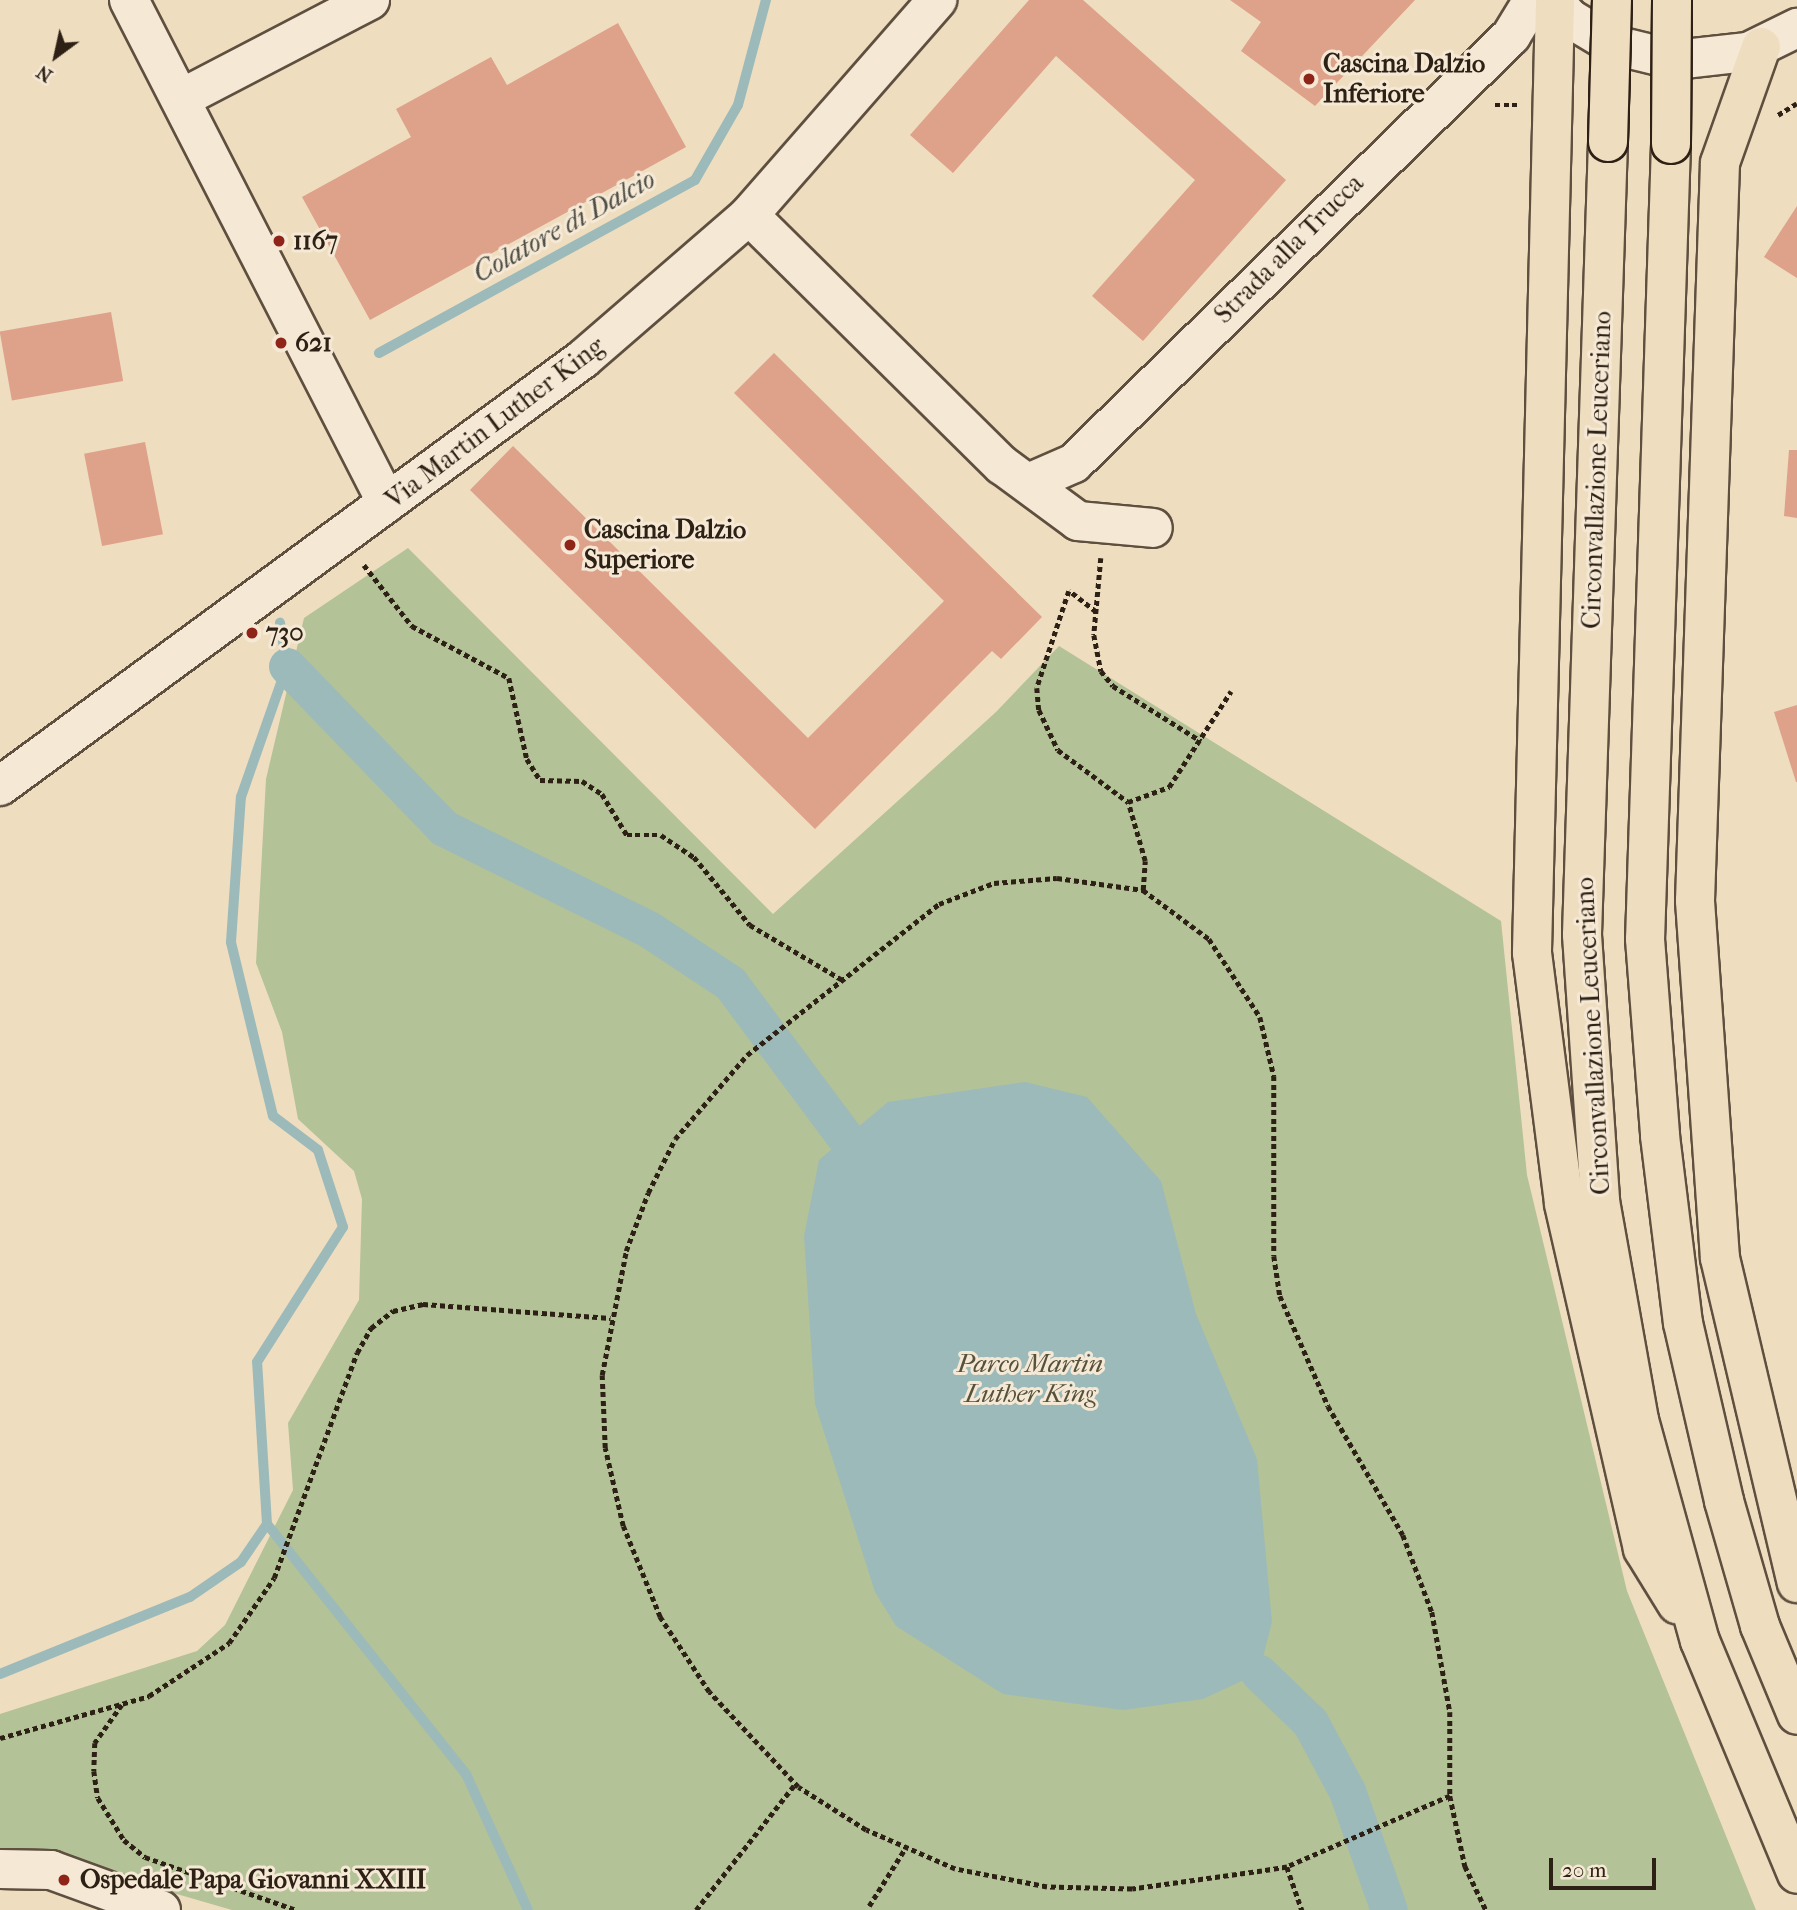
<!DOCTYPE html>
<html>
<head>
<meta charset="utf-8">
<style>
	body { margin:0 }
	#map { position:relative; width:1797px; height:1910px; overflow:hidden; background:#efddc0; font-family:"IM FELL French Canon",serif }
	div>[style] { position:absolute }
	.green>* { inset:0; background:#b3c297 }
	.water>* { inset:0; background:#9cbab9 }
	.stream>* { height:10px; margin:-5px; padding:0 5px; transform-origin:5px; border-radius:5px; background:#9cbab9 }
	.canal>* { height:37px; margin:-18.5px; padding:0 18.5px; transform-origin:18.5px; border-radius:18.5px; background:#9cbab9 }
	.building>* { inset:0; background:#dea189; transform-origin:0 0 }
	.path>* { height:4.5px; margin-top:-2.25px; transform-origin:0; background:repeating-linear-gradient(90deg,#2d2014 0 5px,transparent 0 8.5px) }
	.roads { filter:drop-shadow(2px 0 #5e4f3f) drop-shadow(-2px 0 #5e4f3f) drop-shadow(0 2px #5e4f3f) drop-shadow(0 -2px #5e4f3f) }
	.minor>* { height:38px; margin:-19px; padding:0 19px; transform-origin:19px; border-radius:19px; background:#f5e9d6 }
	.highway>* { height:38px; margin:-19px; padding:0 19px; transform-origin:19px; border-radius:19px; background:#efddc0 }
	.bridges { filter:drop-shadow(2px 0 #2d2014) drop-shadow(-2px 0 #2d2014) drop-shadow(0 2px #2d2014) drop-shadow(0 -2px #2d2014) }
	.highway-bridge>* { height:38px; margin:-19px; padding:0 19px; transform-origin:19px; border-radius:19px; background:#efddc0 }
	.dots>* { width:19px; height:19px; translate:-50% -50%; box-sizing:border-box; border:4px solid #f5e9d6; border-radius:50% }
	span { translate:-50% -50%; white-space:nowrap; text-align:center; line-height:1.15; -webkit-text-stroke:6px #f5e9d6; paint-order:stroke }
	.poi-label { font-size:26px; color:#2d2014; font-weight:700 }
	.left { translate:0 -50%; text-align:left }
	.street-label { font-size:26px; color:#2d2014 }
	.park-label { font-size:26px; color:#55513b; font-style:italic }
	.water-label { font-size:28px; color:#4e4e46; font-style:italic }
	.north { position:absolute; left:21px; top:21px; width:70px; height:70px; -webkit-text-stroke:5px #f5e9d6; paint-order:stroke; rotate:213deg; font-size:19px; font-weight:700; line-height:28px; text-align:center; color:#2d2014 }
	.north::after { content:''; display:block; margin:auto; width:24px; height:32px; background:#2d2014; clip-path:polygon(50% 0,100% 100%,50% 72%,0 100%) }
	.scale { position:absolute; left:1549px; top:1858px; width:107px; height:32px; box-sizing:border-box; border:4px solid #2d2014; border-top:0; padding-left:9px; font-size:21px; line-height:24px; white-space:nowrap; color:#2d2014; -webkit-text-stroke:5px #f5e9d6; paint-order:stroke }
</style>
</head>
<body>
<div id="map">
	<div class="green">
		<i style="clip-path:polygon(408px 548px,773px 914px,996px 712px,1059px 646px,1501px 921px,1527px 1175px,1627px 1591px,1756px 1910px,232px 1910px,25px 1850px,0 1849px,0 1714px,197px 1651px,225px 1625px,293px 1490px,288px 1423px,359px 1300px,362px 1199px,354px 1171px,298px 1119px,282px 1032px,256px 963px,266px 779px,304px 618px)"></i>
	</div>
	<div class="water">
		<i style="clip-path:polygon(1025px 1082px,1087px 1097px,1161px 1181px,1196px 1314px,1257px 1459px,1272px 1622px,1259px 1673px,1203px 1699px,1123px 1710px,1003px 1694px,896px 1626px,875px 1592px,815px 1404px,804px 1236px,819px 1160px,888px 1102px)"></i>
	</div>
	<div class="stream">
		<i style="left:379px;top:353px;width:360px;rotate:-28.7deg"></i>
		<i style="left:695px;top:180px;width:86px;rotate:-60.2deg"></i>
		<i style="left:738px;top:105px;width:109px;rotate:-75.1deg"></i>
		<i style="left:267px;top:1524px;width:320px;rotate:51.5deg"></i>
		<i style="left:466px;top:1774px;width:149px;rotate:65.5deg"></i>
		<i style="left:0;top:1674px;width:205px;rotate:-22.1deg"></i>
		<i style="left:190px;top:1597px;width:62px;rotate:-34.5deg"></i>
		<i style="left:241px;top:1562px;width:46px;rotate:-55.6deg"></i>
		<i style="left:267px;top:1524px;width:162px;rotate:-93.5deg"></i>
		<i style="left:257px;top:1362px;width:160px;rotate:-57.5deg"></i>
		<i style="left:343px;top:1227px;width:81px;rotate:-108deg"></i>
		<i style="left:318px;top:1150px;width:56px;rotate:-142.9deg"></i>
		<i style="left:273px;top:1116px;width:179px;rotate:-103.6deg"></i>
		<i style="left:231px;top:942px;width:145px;rotate:-86.1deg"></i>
		<i style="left:241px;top:797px;width:139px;rotate:-70.7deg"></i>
		<i style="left:287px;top:666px;width:44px;rotate:-99.2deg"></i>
	</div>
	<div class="canal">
		<i style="left:287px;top:666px;width:226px;rotate:45.9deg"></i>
		<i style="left:444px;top:828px;width:230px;rotate:26.3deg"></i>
		<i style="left:650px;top:930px;width:96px;rotate:33.5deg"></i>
		<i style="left:730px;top:983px;width:191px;rotate:53.3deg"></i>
		<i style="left:1259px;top:1673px;width:71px;rotate:43.9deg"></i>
		<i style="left:1310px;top:1722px;width:78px;rotate:61.8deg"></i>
		<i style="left:1347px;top:1791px;width:126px;rotate:70.6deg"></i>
	</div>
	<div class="building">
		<i style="clip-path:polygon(1029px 0,1083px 0,1286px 180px,1143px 341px,1092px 296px,1195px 180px,1056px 56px,953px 173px,910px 135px)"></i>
		<i style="clip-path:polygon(1230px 0,1415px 0,1315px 106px,1241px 51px,1261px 22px)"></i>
		<i style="clip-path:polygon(618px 23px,686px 147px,370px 320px,302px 197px,411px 137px,396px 109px,491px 57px,507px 85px)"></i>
		<i style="clip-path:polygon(1797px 206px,1797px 278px,1764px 257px)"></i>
		<i style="left:111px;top:312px;width:70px;height:113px;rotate:80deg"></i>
		<i style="clip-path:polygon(774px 353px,1042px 617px,1001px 659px,992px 651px,815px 829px,470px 490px,513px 446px,808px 738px,944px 601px,734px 393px)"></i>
		<i style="left:145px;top:442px;width:94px;height:62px;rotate:79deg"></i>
		<i style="clip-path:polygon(1789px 450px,1797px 450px,1797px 518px,1784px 516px)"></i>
		<i style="clip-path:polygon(1797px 705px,1797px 782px,1796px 782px,1774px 712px)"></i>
	</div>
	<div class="path">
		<i style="left:1495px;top:105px;width:22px"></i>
		<i style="left:1778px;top:115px;width:22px;rotate:-32deg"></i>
		<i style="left:1101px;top:558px;width:77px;rotate:95.2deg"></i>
		<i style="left:1094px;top:635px;width:37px;rotate:79deg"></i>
		<i style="left:1101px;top:671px;width:19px;rotate:51deg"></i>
		<i style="left:1113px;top:686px;width:104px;rotate:32deg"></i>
		<i style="left:364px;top:565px;width:78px;rotate:51.8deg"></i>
		<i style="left:412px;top:626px;width:110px;rotate:28.2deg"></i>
		<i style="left:509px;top:678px;width:83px;rotate:77.5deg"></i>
		<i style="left:527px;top:759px;width:25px;rotate:58deg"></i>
		<i style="left:540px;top:780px;width:42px;rotate:1.4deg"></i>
		<i style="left:582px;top:781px;width:24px;rotate:33deg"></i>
		<i style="left:602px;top:794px;width:48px;rotate:58.6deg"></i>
		<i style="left:627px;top:835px;width:34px"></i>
		<i style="left:661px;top:835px;width:40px;rotate:34deg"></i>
		<i style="left:694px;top:857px;width:88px;rotate:50.5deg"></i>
		<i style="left:750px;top:925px;width:106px;rotate:30.7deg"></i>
		<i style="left:1096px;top:612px;width:34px;rotate:-142deg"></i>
		<i style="left:1069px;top:591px;width:102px;rotate:108.3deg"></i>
		<i style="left:1037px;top:688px;width:22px;rotate:85deg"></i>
		<i style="left:1039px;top:710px;width:44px;rotate:64.6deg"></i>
		<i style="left:1058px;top:750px;width:87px;rotate:36.6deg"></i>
		<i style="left:1143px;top:890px;width:29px;rotate:-86deg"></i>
		<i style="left:1145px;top:861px;width:61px;rotate:-106.1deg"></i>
		<i style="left:1128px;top:802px;width:44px;rotate:-20.1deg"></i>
		<i style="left:1169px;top:787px;width:114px;rotate:-57.1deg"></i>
		<i style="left:122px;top:1705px;width:47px;rotate:125.4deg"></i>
		<i style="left:95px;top:1743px;width:28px;rotate:92deg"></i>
		<i style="left:94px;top:1771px;width:27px;rotate:82deg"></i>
		<i style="left:98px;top:1798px;width:49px;rotate:58.2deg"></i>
		<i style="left:124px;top:1840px;width:27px;rotate:39deg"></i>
		<i style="left:145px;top:1857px;width:160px;rotate:19.3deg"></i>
		<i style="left:0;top:1738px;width:155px;rotate:-15.7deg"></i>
		<i style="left:149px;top:1696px;width:96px;rotate:-33.5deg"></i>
		<i style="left:229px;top:1643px;width:79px;rotate:-55.3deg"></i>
		<i style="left:274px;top:1578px;width:240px;rotate:-69.8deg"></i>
		<i style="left:357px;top:1353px;width:29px;rotate:-61deg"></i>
		<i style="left:371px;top:1328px;width:28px;rotate:-38deg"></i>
		<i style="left:393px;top:1311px;width:31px;rotate:-13deg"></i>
		<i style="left:423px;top:1304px;width:188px;rotate:4.3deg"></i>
		<i style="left:1450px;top:1796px;width:178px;rotate:156.5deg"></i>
		<i style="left:1287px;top:1867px;width:25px;rotate:171deg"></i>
		<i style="left:1262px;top:1871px;width:131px;rotate:172.1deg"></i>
		<i style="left:1132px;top:1889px;width:85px;rotate:-178.7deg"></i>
		<i style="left:1047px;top:1887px;width:94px;rotate:-168.9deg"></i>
		<i style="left:955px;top:1869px;width:97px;rotate:-156.3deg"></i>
		<i style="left:866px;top:1830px;width:80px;rotate:-147.7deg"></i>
		<i style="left:798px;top:1787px;width:130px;rotate:-133.1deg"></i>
		<i style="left:709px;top:1692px;width:90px;rotate:-123.2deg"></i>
		<i style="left:660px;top:1617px;width:98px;rotate:-112.1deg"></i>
		<i style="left:623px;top:1526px;width:80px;rotate:-103deg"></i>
		<i style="left:605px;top:1448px;width:73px;rotate:-92.4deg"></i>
		<i style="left:602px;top:1375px;width:126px;rotate:-79deg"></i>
		<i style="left:626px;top:1251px;width:62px;rotate:-69.2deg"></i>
		<i style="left:648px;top:1193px;width:60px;rotate:-63.4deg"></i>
		<i style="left:675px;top:1139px;width:111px;rotate:-49.4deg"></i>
		<i style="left:747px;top:1055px;width:244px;rotate:-38.2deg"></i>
		<i style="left:939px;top:904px;width:59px;rotate:-20.9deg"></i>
		<i style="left:994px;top:883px;width:63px;rotate:-4.5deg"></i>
		<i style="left:1057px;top:878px;width:87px;rotate:7.9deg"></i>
		<i style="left:1143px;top:890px;width:82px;rotate:36.6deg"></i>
		<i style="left:1209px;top:939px;width:93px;rotate:56.8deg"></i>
		<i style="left:1260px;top:1017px;width:61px;rotate:76.7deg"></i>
		<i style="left:1274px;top:1076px;width:180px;rotate:90deg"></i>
		<i style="left:1274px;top:1256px;width:40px;rotate:81.5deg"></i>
		<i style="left:1280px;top:1296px;width:120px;rotate:66.4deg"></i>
		<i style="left:1328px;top:1406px;width:149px;rotate:59.8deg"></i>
		<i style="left:1403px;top:1535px;width:82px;rotate:69.4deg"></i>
		<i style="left:1432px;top:1612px;width:102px;rotate:79.8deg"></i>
		<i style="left:1450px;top:1712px;width:84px;rotate:90deg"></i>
		<i style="left:1450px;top:1796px;width:72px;rotate:77.9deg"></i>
		<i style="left:1465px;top:1866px;width:49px;rotate:64.5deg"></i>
		<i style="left:1287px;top:1867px;width:46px;rotate:70.8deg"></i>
		<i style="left:869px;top:1906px;width:70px;rotate:-57.9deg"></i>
		<i style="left:696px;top:1910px;width:160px;rotate:-51.8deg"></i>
	</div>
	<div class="roads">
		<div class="minor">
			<i style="left:129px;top:0;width:565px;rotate:62.85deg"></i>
			<i style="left:1553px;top:0;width:24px;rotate:48deg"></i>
			<i style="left:1569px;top:18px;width:52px;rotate:31deg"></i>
			<i style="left:1614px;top:45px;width:63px;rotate:13.8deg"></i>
			<i style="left:1675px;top:60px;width:73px;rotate:-6.3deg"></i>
			<i style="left:1748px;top:52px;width:55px;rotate:-26.1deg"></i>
			<i style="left:182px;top:98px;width:212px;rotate:-27.5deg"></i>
			<i style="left:749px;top:215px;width:356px;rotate:44.7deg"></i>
			<i style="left:1002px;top:465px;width:94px;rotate:36.4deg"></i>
			<i style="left:1078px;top:521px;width:75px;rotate:5.3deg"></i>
			<i style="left:1031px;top:482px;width:47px;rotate:-23.8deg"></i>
			<i style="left:1074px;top:463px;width:611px;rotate:-44.34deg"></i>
			<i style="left:1511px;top:36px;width:42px;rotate:-58.6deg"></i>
			<i style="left:0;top:786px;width:723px;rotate:-36.22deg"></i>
			<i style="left:583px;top:359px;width:220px;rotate:-40.9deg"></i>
			<i style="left:749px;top:215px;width:286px;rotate:-48.8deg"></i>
			<i style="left:0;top:1869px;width:51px;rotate:1.1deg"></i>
			<i style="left:51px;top:1870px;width:117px;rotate:20deg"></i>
		</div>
		<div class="highway">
			<i style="left:1555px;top:3px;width:950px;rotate:91.39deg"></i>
			<i style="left:1532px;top:953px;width:253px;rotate:82.7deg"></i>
			<i style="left:1564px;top:1204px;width:354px;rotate:77.1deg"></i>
			<i style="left:1643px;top:1549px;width:65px;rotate:58.3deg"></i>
			<i style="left:1761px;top:47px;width:123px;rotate:109.5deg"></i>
			<i style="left:1720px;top:163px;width:738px;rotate:91.94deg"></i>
			<i style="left:1695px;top:901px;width:358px;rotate:86deg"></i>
			<i style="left:1720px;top:1258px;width:334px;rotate:76.7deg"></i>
			<i style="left:1608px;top:142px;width:793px;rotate:91.88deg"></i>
			<i style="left:1582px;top:935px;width:267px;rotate:86.1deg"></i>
			<i style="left:1600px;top:1201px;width:222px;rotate:79.9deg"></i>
			<i style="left:1639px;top:1420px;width:229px;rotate:74.6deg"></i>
			<i style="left:1700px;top:1641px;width:252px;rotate:67.4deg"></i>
			<i style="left:1671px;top:144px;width:795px;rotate:91.87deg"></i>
			<i style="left:1645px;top:939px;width:198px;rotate:85.6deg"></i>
			<i style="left:1660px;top:1136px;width:188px;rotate:83deg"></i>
			<i style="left:1683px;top:1323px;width:183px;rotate:77deg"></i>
			<i style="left:1724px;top:1501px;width:130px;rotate:73.9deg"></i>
			<i style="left:1760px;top:1626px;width:96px;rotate:67.4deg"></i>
		</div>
	</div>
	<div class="bridges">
		<div class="highway-bridge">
			<i style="left:1608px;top:142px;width:142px;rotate:-88.4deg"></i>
			<i style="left:1671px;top:144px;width:144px;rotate:-89.6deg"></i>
		</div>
	</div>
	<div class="dots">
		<i style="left:1309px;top:79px;background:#8f2418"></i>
		<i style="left:279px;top:241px;background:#8f2418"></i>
		<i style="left:281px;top:343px;background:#8f2418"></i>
		<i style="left:570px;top:545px;background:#8f2418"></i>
		<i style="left:252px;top:633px;background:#8f2418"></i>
		<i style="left:64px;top:1880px;background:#8f2418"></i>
	</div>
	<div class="poi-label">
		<span class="left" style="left:1323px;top:79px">Cascina Dalzio<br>Inferiore</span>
		<span class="left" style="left:293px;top:241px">1167</span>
		<span class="left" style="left:295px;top:343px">621</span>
		<span class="left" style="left:584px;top:545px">Cascina Dalzio<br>Superiore</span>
		<span class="left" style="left:266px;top:633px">730</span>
		<span class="left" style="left:80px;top:1880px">Ospedale Papa Giovanni XXIII</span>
	</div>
	<div class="street-label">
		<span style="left:1289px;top:249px;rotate:-45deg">Strada alla Trucca</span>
		<span style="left:495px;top:423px;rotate:-37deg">Via Martin Luther King</span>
		<span style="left:1597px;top:470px;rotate:-88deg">Circonvallazione Leuceriano</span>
		<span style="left:1593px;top:1036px;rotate:-93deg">Circonvallazione Leuceriano</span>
	</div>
	<div class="park-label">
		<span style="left:1030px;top:1379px">Parco Martin<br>Luther King</span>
	</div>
	<div class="water-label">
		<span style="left:564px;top:226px;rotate:-29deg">Colatore di Dalcio</span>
	</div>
	<div class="north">N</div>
	<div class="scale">20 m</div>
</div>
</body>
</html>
